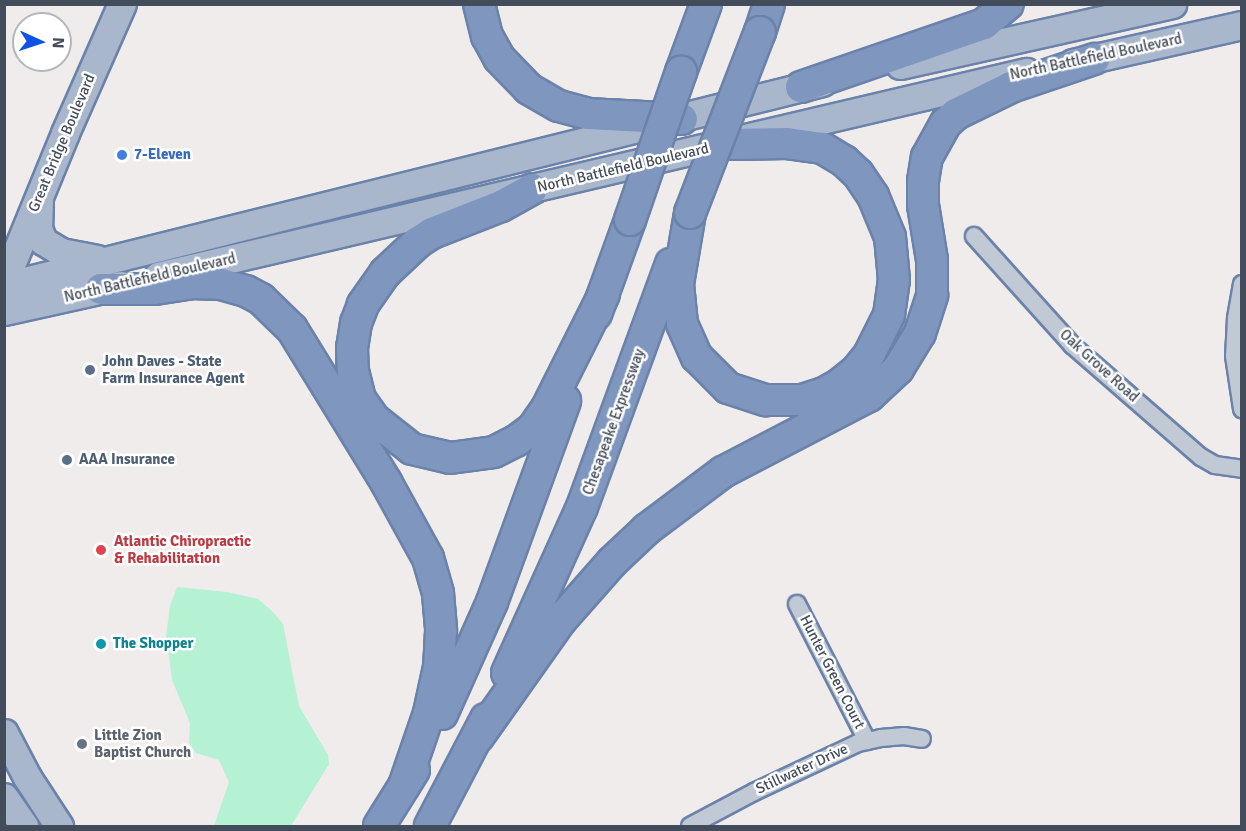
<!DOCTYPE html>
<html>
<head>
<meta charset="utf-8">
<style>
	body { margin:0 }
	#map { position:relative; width:1246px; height:831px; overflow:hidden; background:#efeceb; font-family:Signika,sans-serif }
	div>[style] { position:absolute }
	.green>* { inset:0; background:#b5f1d3 }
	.roads { filter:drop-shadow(2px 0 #6b82aa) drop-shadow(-2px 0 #6b82aa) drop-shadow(0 2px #6b82aa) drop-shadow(0 -2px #6b82aa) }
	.minor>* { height:16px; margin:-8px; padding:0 8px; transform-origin:8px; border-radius:8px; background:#c0c9d4 }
	.primary>* { height:27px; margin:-13.5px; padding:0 13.5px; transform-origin:13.5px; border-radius:13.5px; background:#a9b7cd }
	.motorway>* { height:30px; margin:-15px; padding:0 15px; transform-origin:15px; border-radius:15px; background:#7f97bf }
	.bridges { filter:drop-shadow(2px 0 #6b82aa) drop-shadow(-2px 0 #6b82aa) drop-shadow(0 2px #6b82aa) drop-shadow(0 -2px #6b82aa) }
	.motorway-bridge>* { height:30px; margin:-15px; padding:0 15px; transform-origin:15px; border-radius:15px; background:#7f97bf }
	.dots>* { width:16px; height:16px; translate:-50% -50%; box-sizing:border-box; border:3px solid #fff; border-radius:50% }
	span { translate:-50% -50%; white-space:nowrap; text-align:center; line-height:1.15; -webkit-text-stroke:5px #fff; paint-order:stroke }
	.street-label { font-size:15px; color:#434c5a }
	.shop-label { font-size:15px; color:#366cbe; font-weight:700 }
	.left { translate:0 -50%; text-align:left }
	.service-label { font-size:15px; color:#4e5e75; font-weight:700 }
	.health-label { font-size:15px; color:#be3a42; font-weight:700 }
	.culture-label { font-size:15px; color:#0d838f; font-weight:700 }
	.worship-label { font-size:15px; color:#5b616d; font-weight:700 }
	.frame { position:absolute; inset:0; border:6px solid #434c5a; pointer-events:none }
	.north { position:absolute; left:12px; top:12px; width:60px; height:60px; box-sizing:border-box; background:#fff; border:2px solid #b4b7bd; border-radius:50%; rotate:93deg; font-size:16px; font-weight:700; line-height:24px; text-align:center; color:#434c5a }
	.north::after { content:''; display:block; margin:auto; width:21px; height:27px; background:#0e53e6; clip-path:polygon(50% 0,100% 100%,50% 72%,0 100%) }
</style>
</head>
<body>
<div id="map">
	<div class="green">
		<i style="clip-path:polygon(177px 587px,227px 592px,258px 599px,272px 611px,283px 624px,299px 706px,328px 755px,329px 764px,291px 826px,214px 826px,229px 782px,219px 760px,196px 753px,189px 743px,190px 723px,172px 680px,168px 647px,165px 644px,170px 606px)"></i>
	</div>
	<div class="roads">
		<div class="minor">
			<i style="left:974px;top:236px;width:147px;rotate:48deg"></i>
			<i style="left:1072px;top:345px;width:171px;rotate:41deg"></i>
			<i style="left:1201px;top:457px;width:16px;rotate:30deg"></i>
			<i style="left:1215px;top:465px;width:27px;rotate:8deg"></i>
			<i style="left:1242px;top:284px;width:36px;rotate:100deg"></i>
			<i style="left:1236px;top:319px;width:37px;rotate:93deg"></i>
			<i style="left:1234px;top:356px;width:54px;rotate:81.4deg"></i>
			<i style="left:797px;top:604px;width:154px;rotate:62.9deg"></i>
			<i style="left:690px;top:826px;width:72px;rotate:-28deg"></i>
			<i style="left:754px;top:792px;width:115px;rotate:-25.2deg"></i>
			<i style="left:858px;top:743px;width:24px;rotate:-12deg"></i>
			<i style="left:881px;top:738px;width:23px;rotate:-5deg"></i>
			<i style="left:904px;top:736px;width:18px;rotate:9deg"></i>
		</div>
		<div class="primary">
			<i style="left:1073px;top:63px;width:173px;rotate:-12.7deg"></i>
			<i style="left:900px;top:65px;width:279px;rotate:-12.6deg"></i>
			<i style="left:39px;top:202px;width:26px;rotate:92deg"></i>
			<i style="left:38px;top:228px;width:14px;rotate:69deg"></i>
			<i style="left:43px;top:241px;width:21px;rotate:31deg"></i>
			<i style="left:61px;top:252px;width:36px;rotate:11deg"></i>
			<i style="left:158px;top:276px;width:892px;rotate:-13.23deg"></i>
			<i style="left:4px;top:282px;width:161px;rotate:-67.7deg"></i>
			<i style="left:65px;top:133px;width:141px;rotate:-66.2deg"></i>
			<i style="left:4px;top:286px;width:843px;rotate:-14deg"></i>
			<i style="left:4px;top:311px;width:120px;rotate:-12.5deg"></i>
			<i style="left:4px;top:733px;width:50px;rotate:62.4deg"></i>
			<i style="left:27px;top:777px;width:59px;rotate:56.9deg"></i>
			<i style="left:4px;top:797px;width:35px;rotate:55deg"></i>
		</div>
		<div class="motorway">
			<i style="left:479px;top:4px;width:33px;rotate:76deg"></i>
			<i style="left:487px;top:36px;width:25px;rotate:61deg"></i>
			<i style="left:499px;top:58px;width:43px;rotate:45.9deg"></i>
			<i style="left:529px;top:89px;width:34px;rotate:30deg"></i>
			<i style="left:559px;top:106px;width:30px;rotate:15deg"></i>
			<i style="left:588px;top:114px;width:94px;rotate:3deg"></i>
			<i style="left:760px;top:32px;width:29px;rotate:-72deg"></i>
			<i style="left:681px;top:72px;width:72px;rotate:-69.8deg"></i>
			<i style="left:801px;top:87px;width:194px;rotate:-19deg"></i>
			<i style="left:984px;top:24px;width:31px;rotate:-40deg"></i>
			<i style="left:532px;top:189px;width:35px;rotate:151deg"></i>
			<i style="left:501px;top:206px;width:74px;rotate:158.6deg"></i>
			<i style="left:432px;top:233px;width:17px;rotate:147deg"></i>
			<i style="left:418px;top:242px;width:45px;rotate:136.8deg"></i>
			<i style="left:385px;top:273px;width:39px;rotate:125deg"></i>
			<i style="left:363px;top:305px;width:19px;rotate:111deg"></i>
			<i style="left:356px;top:323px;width:25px;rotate:99deg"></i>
			<i style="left:352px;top:348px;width:23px;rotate:88deg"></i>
			<i style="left:353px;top:371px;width:29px;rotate:76deg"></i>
			<i style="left:360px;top:399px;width:24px;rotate:55deg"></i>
			<i style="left:374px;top:419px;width:48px;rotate:38.3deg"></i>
			<i style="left:412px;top:449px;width:39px;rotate:13deg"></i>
			<i style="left:450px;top:458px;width:44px;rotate:-7.8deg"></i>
			<i style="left:494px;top:452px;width:25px;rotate:-27deg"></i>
			<i style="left:516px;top:441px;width:21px;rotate:-37deg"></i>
			<i style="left:533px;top:428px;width:24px;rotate:-55deg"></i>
			<i style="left:547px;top:408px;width:127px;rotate:-63.4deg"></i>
			<i style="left:690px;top:213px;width:72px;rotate:99.6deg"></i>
			<i style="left:678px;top:284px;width:40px;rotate:84.3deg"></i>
			<i style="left:682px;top:324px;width:36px;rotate:66deg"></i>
			<i style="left:697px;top:357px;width:44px;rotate:45deg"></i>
			<i style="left:728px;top:388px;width:40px;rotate:18deg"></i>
			<i style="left:766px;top:400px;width:36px"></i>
			<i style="left:802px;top:400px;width:23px;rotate:-18deg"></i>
			<i style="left:824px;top:393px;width:18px;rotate:-29deg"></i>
			<i style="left:840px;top:384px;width:22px;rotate:-39deg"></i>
			<i style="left:857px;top:370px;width:19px;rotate:-51deg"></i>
			<i style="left:869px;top:355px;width:45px;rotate:-63.4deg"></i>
			<i style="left:889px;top:315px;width:35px;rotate:-82deg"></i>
			<i style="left:894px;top:280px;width:43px;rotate:-95.3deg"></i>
			<i style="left:890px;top:237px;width:44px;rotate:-112.5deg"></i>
			<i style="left:873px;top:196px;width:27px;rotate:-124deg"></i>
			<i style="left:858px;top:174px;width:19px;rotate:-137deg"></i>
			<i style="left:844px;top:161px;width:26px;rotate:-149deg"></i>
			<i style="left:822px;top:148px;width:35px;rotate:-172deg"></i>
			<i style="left:787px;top:143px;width:59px;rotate:179deg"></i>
			<i style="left:101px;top:289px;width:54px"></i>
			<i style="left:155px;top:289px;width:36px;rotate:-9deg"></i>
			<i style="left:191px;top:283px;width:30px;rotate:2deg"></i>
			<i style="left:221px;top:284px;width:26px;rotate:16deg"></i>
			<i style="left:246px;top:291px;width:17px;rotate:28deg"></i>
			<i style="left:261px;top:299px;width:43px;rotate:44.1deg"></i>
			<i style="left:292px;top:329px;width:180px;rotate:58.4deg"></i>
			<i style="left:386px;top:482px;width:87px;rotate:61.1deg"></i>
			<i style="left:428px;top:558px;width:37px;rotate:74deg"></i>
			<i style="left:438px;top:594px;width:37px;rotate:85deg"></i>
			<i style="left:441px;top:631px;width:36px;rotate:93deg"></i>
			<i style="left:439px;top:667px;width:47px;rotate:102.3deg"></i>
			<i style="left:429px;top:713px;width:77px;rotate:108.9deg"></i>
			<i style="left:596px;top:314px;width:100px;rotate:-70.1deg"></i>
			<i style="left:507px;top:673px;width:182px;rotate:-65.7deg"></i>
			<i style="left:582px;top:507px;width:259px;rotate:-69.9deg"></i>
			<i style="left:442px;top:714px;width:123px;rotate:-65.9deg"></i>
			<i style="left:492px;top:602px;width:214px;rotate:-70deg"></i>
			<i style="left:478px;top:737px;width:142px;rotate:-54.7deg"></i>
			<i style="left:560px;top:621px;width:79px;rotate:-48.6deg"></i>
			<i style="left:612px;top:562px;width:48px;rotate:-43.3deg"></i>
			<i style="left:647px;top:529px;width:95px;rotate:-36.9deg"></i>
			<i style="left:723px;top:472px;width:165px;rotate:-27.5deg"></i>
			<i style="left:869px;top:396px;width:40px;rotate:-43deg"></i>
			<i style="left:898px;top:369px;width:42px;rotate:-58.6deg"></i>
			<i style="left:920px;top:333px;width:40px;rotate:-72deg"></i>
			<i style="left:932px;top:295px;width:35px;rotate:-90deg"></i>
			<i style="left:932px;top:260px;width:56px;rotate:-99.3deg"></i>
			<i style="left:923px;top:205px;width:24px;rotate:-90deg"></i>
			<i style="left:923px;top:181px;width:24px;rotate:-81deg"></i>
			<i style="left:927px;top:157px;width:39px;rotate:-61deg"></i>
			<i style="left:946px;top:123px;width:13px;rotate:-42deg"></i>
			<i style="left:956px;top:114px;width:61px;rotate:-26.1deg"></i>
			<i style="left:1011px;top:87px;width:88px;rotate:-18.6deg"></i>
			<i style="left:379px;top:826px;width:66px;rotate:-58deg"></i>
			<i style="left:430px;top:826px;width:121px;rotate:-62.4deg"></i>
		</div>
	</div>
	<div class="bridges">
		<div class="motorway-bridge">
			<i style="left:690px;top:213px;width:194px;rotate:-68.9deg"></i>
			<i style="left:630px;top:220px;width:157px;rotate:-71deg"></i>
		</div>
	</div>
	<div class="dots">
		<i style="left:122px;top:155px;background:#3f7fe0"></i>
		<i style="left:90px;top:370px;background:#5c6f8a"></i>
		<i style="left:67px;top:460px;background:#5c6f8a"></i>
		<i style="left:101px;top:550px;background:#e0444e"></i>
		<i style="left:101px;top:644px;background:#0f9aa8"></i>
		<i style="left:82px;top:744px;background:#6b7280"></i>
	</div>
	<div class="street-label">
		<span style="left:1096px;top:57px;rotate:-12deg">North Battlefield Boulevard</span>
		<span style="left:62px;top:143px;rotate:-67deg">Great Bridge Boulevard</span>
		<span style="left:623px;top:168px;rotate:-13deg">North Battlefield Boulevard</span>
		<span style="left:150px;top:278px;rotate:-13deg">North Battlefield Boulevard</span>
		<span style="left:1099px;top:366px;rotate:42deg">Oak Grove Road</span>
		<span style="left:614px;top:422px;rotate:-70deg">Chesapeake Expressway</span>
		<span style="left:832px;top:672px;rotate:63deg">Hunter Green Court</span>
		<span style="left:802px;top:769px;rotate:-25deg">Stillwater Drive</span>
	</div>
	<div class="shop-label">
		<span class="left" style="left:134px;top:155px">7-Eleven</span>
	</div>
	<div class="service-label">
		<span class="left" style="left:102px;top:370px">John Daves - State<br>Farm Insurance Agent</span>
		<span class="left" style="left:79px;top:460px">AAA Insurance</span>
	</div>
	<div class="health-label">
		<span class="left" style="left:114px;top:550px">Atlantic Chiropractic<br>&amp; Rehabilitation</span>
	</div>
	<div class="culture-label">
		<span class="left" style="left:113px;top:644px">The Shopper</span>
	</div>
	<div class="worship-label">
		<span class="left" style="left:94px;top:744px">Little Zion<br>Baptist Church</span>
	</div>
	<div class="frame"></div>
	<div class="north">N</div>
</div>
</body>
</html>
